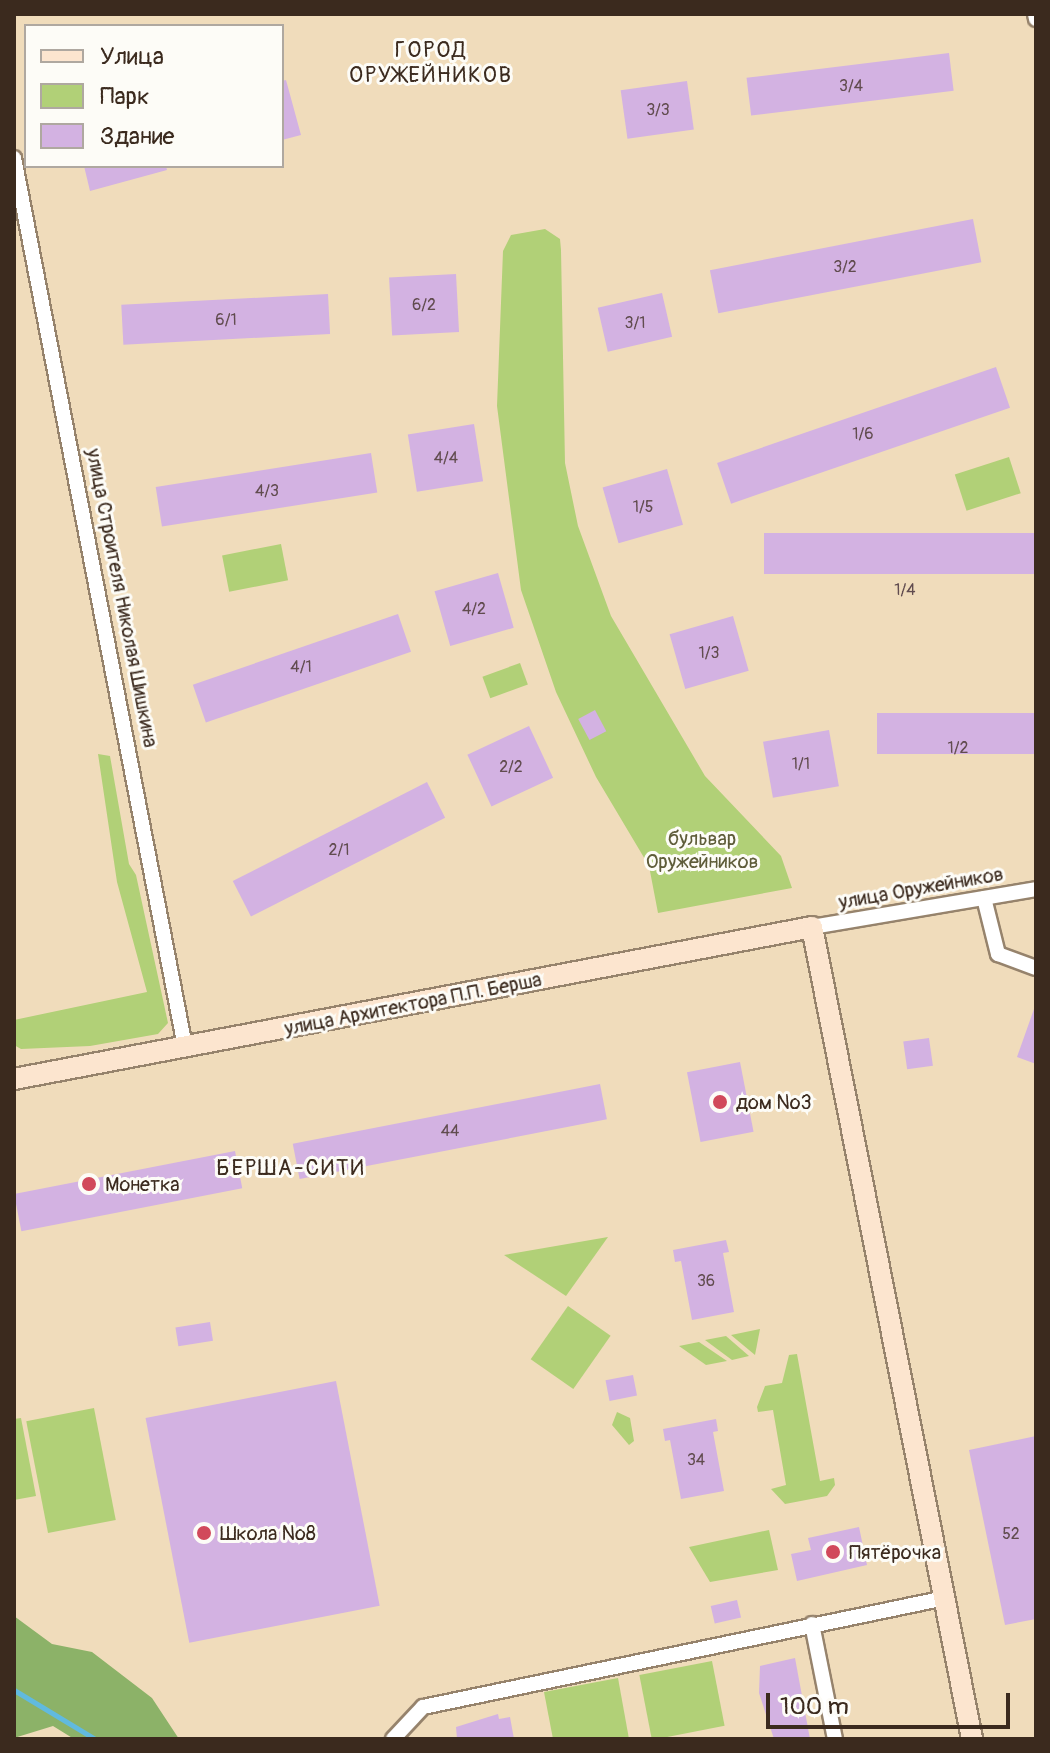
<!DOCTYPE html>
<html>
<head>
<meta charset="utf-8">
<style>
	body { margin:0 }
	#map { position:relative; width:1050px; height:1753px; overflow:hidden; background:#f0dcbb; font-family:Pangolin,sans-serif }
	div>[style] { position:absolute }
	.green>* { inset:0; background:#b1d077; transform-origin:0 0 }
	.forest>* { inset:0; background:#8cb268 }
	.stream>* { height:5px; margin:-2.5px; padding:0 2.5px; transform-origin:2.5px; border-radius:2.5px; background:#61badf }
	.building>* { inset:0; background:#d3b2e2; transform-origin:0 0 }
	.roads { filter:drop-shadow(2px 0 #96836c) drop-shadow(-2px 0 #96836c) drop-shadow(0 2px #96836c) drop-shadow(0 -2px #96836c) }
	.street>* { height:14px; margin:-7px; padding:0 7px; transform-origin:7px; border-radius:7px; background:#fff }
	.secondary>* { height:20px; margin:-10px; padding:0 10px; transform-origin:10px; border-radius:10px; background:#fce5cf }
	.dots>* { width:22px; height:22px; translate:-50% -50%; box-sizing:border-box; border:4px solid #fdfcf7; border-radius:50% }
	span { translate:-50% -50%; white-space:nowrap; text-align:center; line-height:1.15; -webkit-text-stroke:6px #fdfcf7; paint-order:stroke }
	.number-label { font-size:16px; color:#614c4f }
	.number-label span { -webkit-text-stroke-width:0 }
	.street-label { font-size:20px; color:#3b2a1e }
	.park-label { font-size:20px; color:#5e5c39 }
	.poi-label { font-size:20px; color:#3b2a1e }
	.left { translate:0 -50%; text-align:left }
	.neighbourhood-label { font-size:22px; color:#3b2a1e; letter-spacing:2px }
	.frame { position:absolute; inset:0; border:16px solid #3b2a1e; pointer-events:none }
	.legend { position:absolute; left:24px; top:24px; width:260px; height:144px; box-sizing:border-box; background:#fdfcf7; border:2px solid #afa8a0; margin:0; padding:10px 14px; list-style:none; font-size:24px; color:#3b2a1e }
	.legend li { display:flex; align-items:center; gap:16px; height:40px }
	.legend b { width:40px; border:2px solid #afa8a0 }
	.scale { position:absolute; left:766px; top:1693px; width:244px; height:36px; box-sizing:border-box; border:4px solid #3b2a1e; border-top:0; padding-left:10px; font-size:24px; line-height:28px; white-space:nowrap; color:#3b2a1e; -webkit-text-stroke:6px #fdfcf7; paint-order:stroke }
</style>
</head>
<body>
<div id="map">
	<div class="green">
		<i style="clip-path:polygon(545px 229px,560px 239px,561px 250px,565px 463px,578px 526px,611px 616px,705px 776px,781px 856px,792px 888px,658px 913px,649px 866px,596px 777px,556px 692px,521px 590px,497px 406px,503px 251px,511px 235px)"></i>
		<i style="left:1009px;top:457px;width:38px;height:57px;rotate:72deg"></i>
		<i style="left:281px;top:544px;width:37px;height:60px;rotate:79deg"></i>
		<i style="left:520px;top:663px;width:23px;height:40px;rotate:70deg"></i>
		<i style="clip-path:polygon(98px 754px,110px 756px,129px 864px,136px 875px,168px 1023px,158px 1034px,90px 1046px,21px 1049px,14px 1045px,14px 1020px,147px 992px,117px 882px)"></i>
		<i style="clip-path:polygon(608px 1237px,566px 1296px,504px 1255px)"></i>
		<i style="left:568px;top:1306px;width:52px;height:65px;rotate:35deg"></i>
		<i style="clip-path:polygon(760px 1329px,755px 1355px,731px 1335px)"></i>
		<i style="clip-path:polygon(726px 1336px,749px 1356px,732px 1360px,705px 1340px)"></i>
		<i style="clip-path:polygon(699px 1342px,727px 1361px,706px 1365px,679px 1346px)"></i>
		<i style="clip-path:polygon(797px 1354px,820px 1481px,834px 1478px,835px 1485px,827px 1496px,785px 1504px,771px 1489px,786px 1485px,773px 1410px,758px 1412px,757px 1407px,765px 1386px,782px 1383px,789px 1355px)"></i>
		<i style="left:94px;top:1408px;width:114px;height:69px;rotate:79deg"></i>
		<i style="clip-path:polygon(617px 1412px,630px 1418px,634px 1441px,629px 1445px,612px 1425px)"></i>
		<i style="clip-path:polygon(21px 1418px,36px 1496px,14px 1500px,14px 1419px)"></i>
		<i style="clip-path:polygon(769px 1530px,778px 1570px,710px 1582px,689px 1547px)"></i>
		<i style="left:712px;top:1661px;width:66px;height:74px;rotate:79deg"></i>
		<i style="clip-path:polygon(618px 1678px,629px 1739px,553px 1739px,544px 1692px)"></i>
	</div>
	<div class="forest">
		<i style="clip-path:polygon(14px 1616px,52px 1644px,92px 1652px,152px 1698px,179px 1739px,74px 1739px,53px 1726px,14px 1738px)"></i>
	</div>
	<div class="stream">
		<i style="left:14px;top:1690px;width:95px;rotate:31.2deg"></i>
	</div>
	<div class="building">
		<i style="left:949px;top:53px;width:38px;height:204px;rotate:83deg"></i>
		<i style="clip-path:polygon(286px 80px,301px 135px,282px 140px,282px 81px)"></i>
		<i style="left:687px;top:81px;width:49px;height:67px;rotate:82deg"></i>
		<i style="clip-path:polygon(84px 166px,166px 166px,167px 170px,90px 191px)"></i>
		<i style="left:973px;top:219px;width:44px;height:268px;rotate:79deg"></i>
		<i style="left:456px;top:274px;width:58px;height:67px;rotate:87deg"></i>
		<i style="left:662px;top:293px;width:45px;height:66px;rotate:77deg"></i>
		<i style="left:328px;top:294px;width:40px;height:207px;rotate:87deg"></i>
		<i style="left:996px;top:367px;width:43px;height:295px;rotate:71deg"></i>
		<i style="left:474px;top:424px;width:58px;height:67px;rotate:81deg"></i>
		<i style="left:371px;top:453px;width:40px;height:218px;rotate:81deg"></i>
		<i style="left:667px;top:469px;width:58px;height:67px;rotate:74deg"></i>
		<i style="left:1036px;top:533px;width:41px;height:272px;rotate:90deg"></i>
		<i style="left:498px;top:573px;width:57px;height:66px;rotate:74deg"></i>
		<i style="left:398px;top:614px;width:40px;height:217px;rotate:71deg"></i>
		<i style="left:733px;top:616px;width:57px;height:66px;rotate:74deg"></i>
		<i style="left:595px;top:710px;width:24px;height:19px;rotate:62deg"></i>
		<i style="left:1036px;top:713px;width:41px;height:159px;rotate:90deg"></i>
		<i style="left:529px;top:726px;width:57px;height:68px;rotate:65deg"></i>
		<i style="left:829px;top:730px;width:57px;height:67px;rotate:80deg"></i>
		<i style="left:427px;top:782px;width:40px;height:218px;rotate:63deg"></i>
		<i style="clip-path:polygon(1034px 1009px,1036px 1009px,1036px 1064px,1017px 1057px)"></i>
		<i style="left:929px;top:1038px;width:28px;height:26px;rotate:82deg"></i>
		<i style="left:740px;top:1062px;width:71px;height:54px;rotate:79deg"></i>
		<i style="left:600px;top:1084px;width:36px;height:313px;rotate:79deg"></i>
		<i style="left:235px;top:1151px;width:38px;height:225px;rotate:79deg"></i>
		<i style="clip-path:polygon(726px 1240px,729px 1252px,723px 1253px,734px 1312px,692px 1320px,681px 1261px,675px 1262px,673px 1250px)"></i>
		<i style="left:210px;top:1322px;width:19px;height:35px;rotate:81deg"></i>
		<i style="left:633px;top:1375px;width:21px;height:28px;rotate:79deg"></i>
		<i style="left:336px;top:1381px;width:229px;height:194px;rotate:79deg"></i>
		<i style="clip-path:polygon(716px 1419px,718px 1431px,713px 1432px,724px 1491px,681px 1499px,670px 1440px,665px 1441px,663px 1429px)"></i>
		<i style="clip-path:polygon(1036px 1436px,1036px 1619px,1005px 1625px,969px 1450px)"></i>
		<i style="clip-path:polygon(859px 1527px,867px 1565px,797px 1581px,791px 1554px,811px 1550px,808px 1538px)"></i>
		<i style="left:737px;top:1600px;width:18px;height:27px;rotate:77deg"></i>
		<i style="clip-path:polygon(795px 1658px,810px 1739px,774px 1739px,759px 1693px,760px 1666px)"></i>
		<i style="clip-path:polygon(498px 1714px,499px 1719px,510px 1717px,514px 1739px,457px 1739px,456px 1727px)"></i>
	</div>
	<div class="roads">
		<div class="street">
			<i style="left:1035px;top:14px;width:5px;rotate:79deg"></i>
			<i style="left:14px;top:158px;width:905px;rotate:79.11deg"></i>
			<i style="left:984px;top:898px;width:58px;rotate:76deg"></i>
			<i style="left:998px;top:954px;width:40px;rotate:20.2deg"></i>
			<i style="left:812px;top:927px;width:227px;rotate:-9.6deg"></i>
			<i style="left:812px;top:1624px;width:117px;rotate:78.7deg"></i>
			<i style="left:393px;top:1739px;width:44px;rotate:-46.8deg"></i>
			<i style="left:423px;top:1707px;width:533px;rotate:-11.79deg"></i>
		</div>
		<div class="secondary">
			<i style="left:14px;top:1079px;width:812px;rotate:-10.78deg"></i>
			<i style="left:812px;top:927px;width:828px;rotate:78.85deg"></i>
		</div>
	</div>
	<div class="dots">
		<i style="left:720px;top:1102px;background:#d1495b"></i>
		<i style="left:89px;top:1184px;background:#d1495b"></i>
		<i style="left:204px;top:1533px;background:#d1495b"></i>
		<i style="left:833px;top:1552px;background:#d1495b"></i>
	</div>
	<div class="number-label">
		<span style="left:851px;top:86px">3/4</span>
		<span style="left:658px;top:110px">3/3</span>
		<span style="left:845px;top:267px">3/2</span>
		<span style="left:424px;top:305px">6/2</span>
		<span style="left:226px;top:320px">6/1</span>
		<span style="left:635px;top:323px">3/1</span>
		<span style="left:863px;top:434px">1/6</span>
		<span style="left:446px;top:458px">4/4</span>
		<span style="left:267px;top:491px">4/3</span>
		<span style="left:643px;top:507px">1/5</span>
		<span style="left:905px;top:590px">1/4</span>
		<span style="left:474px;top:609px">4/2</span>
		<span style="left:709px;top:653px">1/3</span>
		<span style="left:301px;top:667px">4/1</span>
		<span style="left:958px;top:748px">1/2</span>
		<span style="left:801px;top:764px">1/1</span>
		<span style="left:511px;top:767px">2/2</span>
		<span style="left:339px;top:850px">2/1</span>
		<span style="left:450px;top:1131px">44</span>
		<span style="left:706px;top:1281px">36</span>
		<span style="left:696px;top:1460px">34</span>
		<span style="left:1011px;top:1534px">52</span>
	</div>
	<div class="street-label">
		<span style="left:122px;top:598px;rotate:79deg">улица Строителя Николая Шишкина</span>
		<span style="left:921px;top:888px;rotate:-10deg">улица Оружейников</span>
		<span style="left:413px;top:1004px;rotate:-11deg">улица Архитектора П.П. Берша</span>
	</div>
	<div class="park-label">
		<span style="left:702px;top:850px">бульвар<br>Оружейников</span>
	</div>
	<div class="poi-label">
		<span class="left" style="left:736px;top:1102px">дом №3</span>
		<span class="left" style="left:105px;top:1184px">Монетка</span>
		<span class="left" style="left:220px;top:1533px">Школа №8</span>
		<span class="left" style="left:849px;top:1552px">Пятёрочка</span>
	</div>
	<div class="neighbourhood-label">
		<span style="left:431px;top:63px">ГОРОД<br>ОРУЖЕЙНИКОВ</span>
		<span style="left:291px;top:1169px">БЕРША-СИТИ</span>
	</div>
	<div class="frame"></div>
	<ul class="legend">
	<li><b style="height:10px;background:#fce5cf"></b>Улица</li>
	<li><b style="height:22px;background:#b1d077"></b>Парк</li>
	<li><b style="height:22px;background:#d3b2e2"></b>Здание</li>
	</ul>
	<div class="scale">100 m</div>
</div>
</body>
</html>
